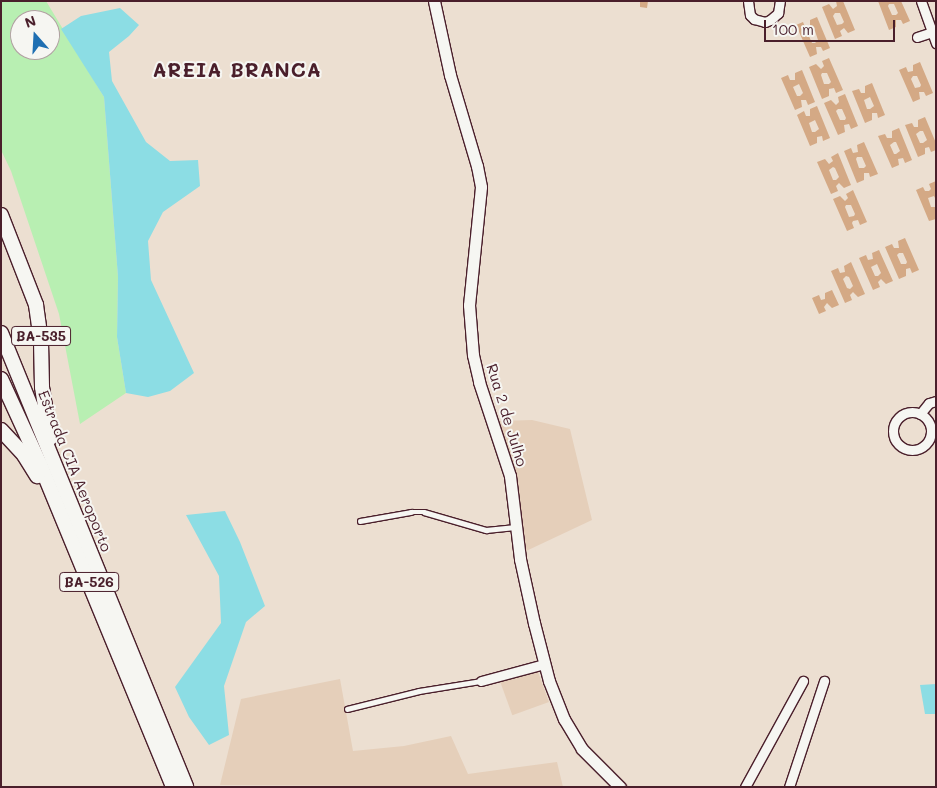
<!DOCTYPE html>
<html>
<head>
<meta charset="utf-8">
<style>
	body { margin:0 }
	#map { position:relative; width:937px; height:788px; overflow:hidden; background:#ecdfd1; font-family:Mali,sans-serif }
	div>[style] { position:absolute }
	.built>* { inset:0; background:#e5cfba; transform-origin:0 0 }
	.green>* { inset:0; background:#b8efb2 }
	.water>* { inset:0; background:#8cdde4 }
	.building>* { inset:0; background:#d4a985 }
	.roads { filter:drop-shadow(1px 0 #4a1f2b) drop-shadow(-1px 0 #4a1f2b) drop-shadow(0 1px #4a1f2b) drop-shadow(0 -1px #4a1f2b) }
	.service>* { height:4.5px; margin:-2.25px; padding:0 2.25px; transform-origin:2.25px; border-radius:2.25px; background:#f6f6f2 }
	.minor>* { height:9px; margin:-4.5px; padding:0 4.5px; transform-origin:4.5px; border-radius:4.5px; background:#f6f6f2 }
	.minor>.ring { margin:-4.5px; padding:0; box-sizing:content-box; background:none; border:9px solid #f6f6f2; border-radius:50% }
	.secondary>* { height:11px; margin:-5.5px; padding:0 5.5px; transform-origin:5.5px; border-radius:5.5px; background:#f6f6f2 }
	.trunk>* { height:14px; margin:-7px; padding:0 7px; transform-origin:7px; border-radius:7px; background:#f6f6f2 }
	span { translate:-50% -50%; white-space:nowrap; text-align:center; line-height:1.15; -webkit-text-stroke:4px #f6f6f2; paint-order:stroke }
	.shield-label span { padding:1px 4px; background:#f6f6f2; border:1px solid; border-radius:4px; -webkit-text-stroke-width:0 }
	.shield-label { font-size:14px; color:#4a1f2b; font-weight:700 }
	.street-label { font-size:15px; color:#4a1f2b }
	.district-label { font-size:20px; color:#4a1f2b; font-weight:700; letter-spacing:1px }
	.frame { position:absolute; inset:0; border:2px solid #4a1f2b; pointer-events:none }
	.north { position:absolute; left:10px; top:10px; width:50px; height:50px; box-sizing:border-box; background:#f6f6f2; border:1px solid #b1a0a2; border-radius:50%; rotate:341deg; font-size:14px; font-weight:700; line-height:20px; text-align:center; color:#4a1f2b }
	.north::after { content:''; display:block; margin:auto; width:18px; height:22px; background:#1f6fb2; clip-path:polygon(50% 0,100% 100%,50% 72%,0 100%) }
	.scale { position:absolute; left:764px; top:20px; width:131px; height:22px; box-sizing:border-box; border:2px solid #4a1f2b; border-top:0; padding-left:6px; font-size:15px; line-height:18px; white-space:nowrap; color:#4a1f2b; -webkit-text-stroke:4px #f6f6f2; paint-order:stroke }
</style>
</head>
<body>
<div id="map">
	<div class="built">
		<i style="clip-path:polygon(532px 420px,570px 429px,592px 520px,524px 552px,515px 474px,507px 446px,497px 421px)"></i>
		<i style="left:537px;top:669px;width:35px;height:39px;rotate:70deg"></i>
		<i style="clip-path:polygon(340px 679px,353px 751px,404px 746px,451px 736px,468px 774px,557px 762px,563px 787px,220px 785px,241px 699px)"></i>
	</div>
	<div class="green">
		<i style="clip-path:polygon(evenodd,1px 1px,46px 1px,104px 97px,118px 277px,117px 337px,126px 393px,80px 424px,59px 314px,11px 171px,1px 150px,1px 1px,20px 20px,50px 20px,50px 50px,20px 50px,20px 20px)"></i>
	</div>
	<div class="water">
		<i style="clip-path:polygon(120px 8px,139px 25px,129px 36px,109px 52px,112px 81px,146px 142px,170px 161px,198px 160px,200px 186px,163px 212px,148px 241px,151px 280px,194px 373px,170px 391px,148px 397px,126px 393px,117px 337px,118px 277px,104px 97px,61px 29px,81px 16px)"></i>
		<i style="clip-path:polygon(225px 511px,240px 542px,265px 606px,246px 622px,224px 686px,229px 735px,209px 745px,189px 717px,175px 687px,221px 623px,219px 576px,186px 515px)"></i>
		<i style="clip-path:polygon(936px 684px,936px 714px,925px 714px,920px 685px)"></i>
	</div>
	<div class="building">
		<i style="clip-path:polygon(640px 1px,648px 1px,647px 8px,640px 7px)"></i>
		<i style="clip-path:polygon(evenodd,836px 1px,843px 1px,855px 30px,848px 33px,844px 28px,840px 31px,842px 36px,835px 39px,822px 7px,829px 4px,833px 9px,837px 6px,836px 1px,835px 13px,840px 13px,844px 22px,842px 24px,837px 25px,833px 16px,835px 13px)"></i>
		<i style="clip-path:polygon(evenodd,878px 1px,901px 1px,910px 21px,903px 24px,901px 20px,896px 20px,896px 27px,889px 30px,878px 1px,889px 4px,894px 4px,898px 13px,896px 15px,892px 15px,888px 6px,889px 4px)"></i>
		<i style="clip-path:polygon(evenodd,817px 17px,830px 48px,823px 51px,821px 47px,816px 47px,817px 54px,810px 57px,796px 25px,803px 22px,805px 27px,810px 26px,810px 20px,817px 17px,812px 31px,815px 31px,818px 40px,815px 43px,812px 43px,808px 34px,812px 31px)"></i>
		<i style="clip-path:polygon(evenodd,829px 58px,843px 90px,836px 93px,834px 88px,829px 89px,829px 96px,822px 99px,809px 67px,816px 64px,821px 69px,824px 66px,822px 61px,829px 58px,822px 73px,827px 73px,831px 82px,829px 84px,824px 84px,821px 75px,822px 73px)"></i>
		<i style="clip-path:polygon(evenodd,920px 62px,933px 93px,926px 96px,924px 92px,919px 92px,920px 99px,913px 102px,899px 70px,906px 67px,908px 72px,913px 71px,913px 65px,920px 62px,913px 76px,917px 76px,921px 85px,920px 87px,915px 88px,911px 79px,913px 76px)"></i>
		<i style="clip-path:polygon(evenodd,802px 70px,815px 102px,808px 105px,806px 100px,801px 100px,802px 107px,795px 110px,781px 78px,788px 75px,790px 80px,795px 80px,795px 73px,802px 70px,799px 84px,803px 93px,800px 96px,797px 96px,793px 87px,799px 84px)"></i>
		<i style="clip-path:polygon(evenodd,872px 83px,885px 115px,878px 118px,877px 113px,872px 113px,872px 120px,865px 123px,852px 91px,859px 89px,861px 93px,865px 93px,865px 86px,872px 83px,870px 97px,874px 106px,870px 109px,867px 109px,864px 100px,870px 97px)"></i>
		<i style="clip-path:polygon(evenodd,845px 94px,858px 126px,851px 129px,849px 124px,844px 125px,845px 132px,838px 135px,824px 103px,831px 100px,836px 105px,839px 102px,838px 97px,845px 94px,838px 109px,842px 109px,846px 118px,845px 120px,840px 120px,836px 111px,838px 109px)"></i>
		<i style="clip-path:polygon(evenodd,817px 106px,830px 138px,823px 141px,822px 136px,817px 137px,817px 143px,810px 146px,797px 115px,804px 111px,806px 116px,810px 116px,810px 109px,817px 106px,815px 120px,819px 129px,815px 132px,812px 132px,809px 123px,815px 120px)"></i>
		<i style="clip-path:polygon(evenodd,925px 117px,936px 143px,936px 150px,931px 152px,929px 147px,925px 148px,925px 154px,918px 157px,905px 125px,912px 123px,914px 127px,918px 127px,918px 120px,925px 117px,920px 131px,923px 131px,927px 140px,923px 143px,920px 143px,916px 134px,920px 131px)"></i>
		<i style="clip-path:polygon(evenodd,899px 128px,912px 160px,905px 163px,903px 158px,898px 159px,899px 165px,892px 168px,878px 136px,885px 134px,887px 138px,892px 138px,892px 131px,899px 128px,894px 142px,896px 142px,900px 151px,896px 154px,894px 154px,890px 145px,894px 142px)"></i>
		<i style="clip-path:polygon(evenodd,864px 142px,878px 174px,870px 177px,869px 173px,864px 173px,864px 180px,857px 183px,844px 151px,851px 148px,853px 153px,858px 152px,857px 145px,864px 142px,857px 157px,862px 157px,866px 166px,864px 168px,859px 168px,856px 159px,857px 157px)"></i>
		<i style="clip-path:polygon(evenodd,838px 153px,851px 185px,844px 188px,839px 183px,836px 186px,838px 191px,831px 194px,817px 162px,825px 159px,829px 164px,833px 161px,831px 157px,838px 153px,833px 167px,835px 168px,839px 177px,836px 180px,833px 180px,829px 170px,833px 167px)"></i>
		<i style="clip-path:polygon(936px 181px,936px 200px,934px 196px,928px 198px,931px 207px,936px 207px,936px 219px,929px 221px,916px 190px,923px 187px,925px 191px,929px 191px,931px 189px,929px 184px)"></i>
		<i style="clip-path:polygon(evenodd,853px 190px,867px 222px,860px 225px,858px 220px,853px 221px,852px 223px,854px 228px,847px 231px,833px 199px,840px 196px,845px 201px,848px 198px,846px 194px,853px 190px,846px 205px,851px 205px,855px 214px,854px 216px,849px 217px,845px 207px,846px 205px)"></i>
		<i style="clip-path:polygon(evenodd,905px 238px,919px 270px,912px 273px,910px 268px,906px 269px,906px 276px,899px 279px,885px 247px,892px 244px,894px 248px,899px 248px,898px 241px,905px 238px,899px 253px,903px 253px,907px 262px,906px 264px,901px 264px,897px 255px,899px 253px)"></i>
		<i style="clip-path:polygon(evenodd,879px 250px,893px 281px,886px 284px,881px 279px,878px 282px,880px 287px,873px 290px,859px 258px,866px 255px,868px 260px,873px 259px,872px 253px,879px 250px,877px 264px,881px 273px,878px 276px,875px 276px,871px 267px,877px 264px)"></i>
		<i style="clip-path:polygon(evenodd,851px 262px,865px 294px,858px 297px,853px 292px,850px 295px,852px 300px,845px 303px,831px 271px,838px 268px,840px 273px,845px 272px,844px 266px,851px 262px,846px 276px,849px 277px,853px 286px,850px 289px,847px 288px,843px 279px,846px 276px)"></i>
		<i style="clip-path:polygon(832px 290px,839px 305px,832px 308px,827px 303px,824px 307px,826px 311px,819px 314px,812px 298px,819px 295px,821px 300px,825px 299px,825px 293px)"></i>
	</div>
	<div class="roads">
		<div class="service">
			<i style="left:360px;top:521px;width:52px;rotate:-10deg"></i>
			<i style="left:411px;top:512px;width:13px"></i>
			<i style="left:424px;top:512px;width:65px;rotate:16.2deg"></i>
			<i style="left:486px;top:530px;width:29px;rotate:-6deg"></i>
			<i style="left:347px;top:709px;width:74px;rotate:-14deg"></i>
			<i style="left:419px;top:691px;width:63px;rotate:-9.2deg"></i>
		</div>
		<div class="minor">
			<i style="left:748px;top:1px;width:14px;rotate:82deg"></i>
			<i style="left:750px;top:15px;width:6px;rotate:45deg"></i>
			<i style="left:754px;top:19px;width:11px;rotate:15deg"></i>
			<i style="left:765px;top:22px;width:5px;rotate:-22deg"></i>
			<i style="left:770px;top:20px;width:11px;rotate:-41deg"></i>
			<i style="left:778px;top:13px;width:12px;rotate:-81deg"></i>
			<i style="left:921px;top:1px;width:45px;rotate:70.3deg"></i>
			<i style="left:917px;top:37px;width:16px;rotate:-18deg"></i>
			<i class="ring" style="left:893px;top:412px;width:29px;height:29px"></i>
			<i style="left:920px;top:414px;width:14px;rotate:-51deg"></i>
			<i style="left:929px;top:403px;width:7px;rotate:-16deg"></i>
			<i style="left:481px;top:681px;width:65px;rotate:-15.1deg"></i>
			<i style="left:745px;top:787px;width:121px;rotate:-61.3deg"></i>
			<i style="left:789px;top:787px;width:112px;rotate:-71.7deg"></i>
		</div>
		<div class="secondary">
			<i style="left:434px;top:1px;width:76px;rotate:77.8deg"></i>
			<i style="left:450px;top:75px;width:95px;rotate:73.5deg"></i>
			<i style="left:477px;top:166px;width:21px;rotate:79deg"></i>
			<i style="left:481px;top:187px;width:119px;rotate:95.8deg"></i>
			<i style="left:469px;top:305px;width:50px;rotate:85.4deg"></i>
			<i style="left:473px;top:355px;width:28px;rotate:77deg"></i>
			<i style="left:479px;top:382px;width:99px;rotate:71.7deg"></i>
			<i style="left:510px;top:476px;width:84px;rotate:83.1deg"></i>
			<i style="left:520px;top:559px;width:66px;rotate:77.7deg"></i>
			<i style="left:534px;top:623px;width:60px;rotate:75.5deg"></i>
			<i style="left:549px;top:681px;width:41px;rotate:68.5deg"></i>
			<i style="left:564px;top:719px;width:35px;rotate:59deg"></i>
			<i style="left:582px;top:749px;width:54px;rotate:45deg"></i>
		</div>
		<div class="trunk">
			<i style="left:1px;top:215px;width:97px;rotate:68.7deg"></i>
			<i style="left:36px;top:305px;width:37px;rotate:82deg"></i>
			<i style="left:41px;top:342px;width:45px;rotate:88.7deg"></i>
			<i style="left:42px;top:387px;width:52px;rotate:81.1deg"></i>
			<i style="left:1px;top:333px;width:490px;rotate:67.8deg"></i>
			<i style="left:1px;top:379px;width:94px;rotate:65.4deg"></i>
			<i style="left:40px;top:464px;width:349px;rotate:67.6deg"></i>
			<i style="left:1px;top:430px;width:34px;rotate:47deg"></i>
			<i style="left:24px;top:455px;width:25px;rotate:58deg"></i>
		</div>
	</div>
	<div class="shield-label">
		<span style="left:41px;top:336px">BA-535</span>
		<span style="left:89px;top:582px">BA-526</span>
	</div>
	<div class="street-label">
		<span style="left:507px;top:415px;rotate:73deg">Rua 2 de Julho</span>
		<span style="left:75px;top:471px;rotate:68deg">Estrada CIA Aeroporto</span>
	</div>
	<div class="district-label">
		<span style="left:237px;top:69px">AREIA BRANCA</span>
	</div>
	<div class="frame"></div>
	<div class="north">N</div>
	<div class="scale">100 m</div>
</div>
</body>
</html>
